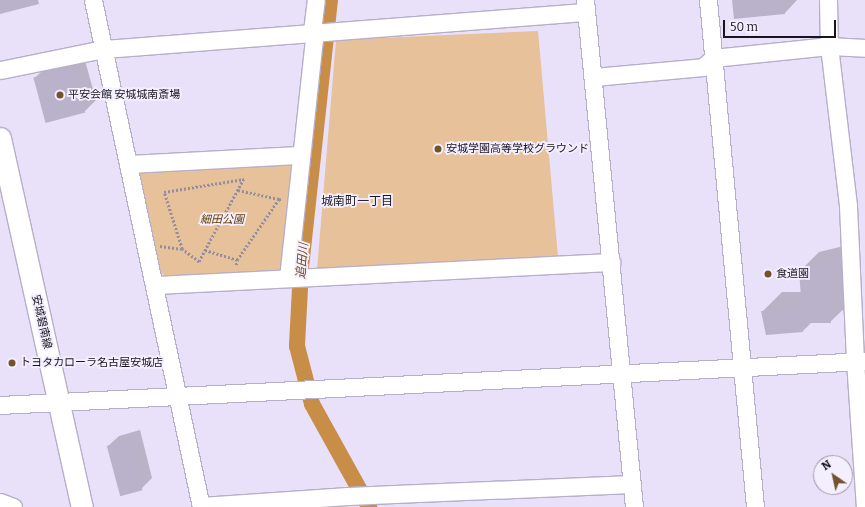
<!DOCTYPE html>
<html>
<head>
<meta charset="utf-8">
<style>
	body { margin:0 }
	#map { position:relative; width:865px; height:507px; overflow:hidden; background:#e9e0fa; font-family:Bitter,"Noto Sans JP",serif }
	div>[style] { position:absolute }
	.green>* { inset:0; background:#e6c199 }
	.shadow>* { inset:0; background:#0003 }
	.canal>* { height:16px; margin:-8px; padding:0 8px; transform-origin:8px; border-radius:8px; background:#c88d46 }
	.building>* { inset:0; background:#bab1ca; transform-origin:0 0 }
	.path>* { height:2.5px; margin-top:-1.25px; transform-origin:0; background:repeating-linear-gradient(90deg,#958ea1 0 2px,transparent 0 4px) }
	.roads { filter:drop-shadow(1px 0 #b7aec7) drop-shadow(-1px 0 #b7aec7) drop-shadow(0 1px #b7aec7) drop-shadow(0 -1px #b7aec7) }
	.minor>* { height:17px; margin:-8.5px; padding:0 8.5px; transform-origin:8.5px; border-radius:8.5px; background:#fff }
	.major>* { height:21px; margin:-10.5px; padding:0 10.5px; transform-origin:10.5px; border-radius:10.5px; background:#fff }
	.dots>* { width:11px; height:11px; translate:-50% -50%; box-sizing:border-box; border:2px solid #f4efff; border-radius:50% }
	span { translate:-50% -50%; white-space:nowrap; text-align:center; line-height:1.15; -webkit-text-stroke:3.5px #f4efff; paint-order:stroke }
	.poi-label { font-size:11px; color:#18141d }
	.left { translate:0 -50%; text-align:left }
	.park-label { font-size:11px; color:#613a00; font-style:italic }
	.street-label { font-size:11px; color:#18141d }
	.neighbourhood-label { font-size:12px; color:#18141d }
	.water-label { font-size:12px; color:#724914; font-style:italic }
	.north { position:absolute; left:813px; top:455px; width:40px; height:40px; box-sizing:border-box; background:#f4efff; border:1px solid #9c97a5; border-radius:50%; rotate:326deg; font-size:11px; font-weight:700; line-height:16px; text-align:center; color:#18141d }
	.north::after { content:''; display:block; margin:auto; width:14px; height:18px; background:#74522a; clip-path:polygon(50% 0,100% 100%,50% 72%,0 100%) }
	.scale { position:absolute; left:723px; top:20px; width:113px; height:18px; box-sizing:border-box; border:2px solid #18141d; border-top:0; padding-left:5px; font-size:12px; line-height:14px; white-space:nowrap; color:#18141d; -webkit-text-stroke:3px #f4efff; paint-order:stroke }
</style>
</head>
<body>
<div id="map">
	<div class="green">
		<i style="clip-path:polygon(538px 31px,558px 257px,317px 270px,336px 40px)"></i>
		<i style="clip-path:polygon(290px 161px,295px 168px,285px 268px,280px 273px,167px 277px,160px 272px,138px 175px,146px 168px)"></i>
	</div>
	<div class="shadow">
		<i style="clip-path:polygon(734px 0,797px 0,785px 13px)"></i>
		<i style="clip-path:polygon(84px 57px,96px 100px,85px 111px,47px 121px,35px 78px,46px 67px)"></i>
		<i style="clip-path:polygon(848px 245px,850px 303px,830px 322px,812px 322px,803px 331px,767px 334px,762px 312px,782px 292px,802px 292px,800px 271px,819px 252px)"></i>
		<i style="clip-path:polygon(140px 430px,152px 478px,141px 489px,108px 446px,119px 436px)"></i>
	</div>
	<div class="canal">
		<i style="left:330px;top:0;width:271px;rotate:96.2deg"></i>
		<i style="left:301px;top:269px;width:77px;rotate:93deg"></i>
		<i style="left:297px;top:346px;width:60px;rotate:75.5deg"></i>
		<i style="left:312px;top:404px;width:118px;rotate:61deg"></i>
	</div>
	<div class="building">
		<i style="clip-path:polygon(0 0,38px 0,39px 4px,0 14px)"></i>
		<i style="clip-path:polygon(732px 0,783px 0,785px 14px,734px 19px)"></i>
		<i style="left:73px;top:67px;width:47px;height:41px;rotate:75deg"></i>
		<i style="clip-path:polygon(829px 263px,831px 323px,801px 323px,803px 332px,766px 335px,761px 311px,802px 310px,799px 271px)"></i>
		<i style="left:129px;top:440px;width:52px;height:23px;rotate:75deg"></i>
	</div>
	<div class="path">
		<i style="left:238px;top:190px;width:42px;rotate:12.4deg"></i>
		<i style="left:160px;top:246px;width:22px;rotate:8deg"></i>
		<i style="left:182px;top:249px;width:60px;rotate:-107.5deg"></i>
		<i style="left:164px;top:192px;width:81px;rotate:-9.2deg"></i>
		<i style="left:244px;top:179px;width:94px;rotate:118.5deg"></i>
		<i style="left:199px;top:262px;width:21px;rotate:-143deg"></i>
		<i style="left:205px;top:250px;width:34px;rotate:17deg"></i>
		<i style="left:236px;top:265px;width:5px;rotate:-79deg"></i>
		<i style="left:237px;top:260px;width:74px;rotate:-55.5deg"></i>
		<i style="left:279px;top:199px;width:3px;rotate:18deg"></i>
	</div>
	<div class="roads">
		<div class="minor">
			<i style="left:93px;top:0;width:518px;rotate:77.97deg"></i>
			<i style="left:585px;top:0;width:509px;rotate:84.48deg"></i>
			<i style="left:708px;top:0;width:509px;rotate:84.7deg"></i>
			<i style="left:828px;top:0;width:46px;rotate:88.8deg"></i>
			<i style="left:829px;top:46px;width:161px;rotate:83.2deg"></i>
			<i style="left:848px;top:206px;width:155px;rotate:87.4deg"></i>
			<i style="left:855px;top:361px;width:146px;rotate:86.1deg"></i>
			<i style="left:0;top:70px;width:105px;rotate:-11.5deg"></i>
			<i style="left:103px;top:49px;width:484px;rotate:-4.4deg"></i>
			<i style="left:594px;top:77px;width:109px;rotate:-5.2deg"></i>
			<i style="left:703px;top:67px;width:13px;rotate:-42deg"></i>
			<i style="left:713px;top:58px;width:117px;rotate:-5.9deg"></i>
			<i style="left:829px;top:46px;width:36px;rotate:3deg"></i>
			<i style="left:128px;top:164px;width:171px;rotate:-3deg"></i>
			<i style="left:288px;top:278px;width:239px;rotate:-83.8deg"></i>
			<i style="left:314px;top:40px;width:9px;rotate:-103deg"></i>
			<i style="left:312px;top:31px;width:31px;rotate:-83deg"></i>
			<i style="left:155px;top:285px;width:457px;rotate:-2.9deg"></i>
			<i style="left:0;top:405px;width:866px;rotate:-2.91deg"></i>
			<i style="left:0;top:502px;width:14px;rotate:21deg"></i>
			<i style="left:201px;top:506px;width:147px;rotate:-3.9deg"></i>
			<i style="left:348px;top:496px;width:284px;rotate:-2.4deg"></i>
		</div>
		<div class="major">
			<i style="left:0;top:138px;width:378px;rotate:77.5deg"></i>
		</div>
	</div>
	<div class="dots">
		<i style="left:60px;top:95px;background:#74522a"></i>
		<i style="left:438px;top:149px;background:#74522a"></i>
		<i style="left:768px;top:274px;background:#74522a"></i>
		<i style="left:12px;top:363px;background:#74522a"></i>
	</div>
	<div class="poi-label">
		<span class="left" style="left:68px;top:95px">平安会館 安城城南斎場</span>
		<span class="left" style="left:446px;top:149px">安城学園高等学校グラウンド</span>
		<span class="left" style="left:776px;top:274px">食道園</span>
		<span class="left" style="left:20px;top:363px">トヨタカローラ名古屋安城店</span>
	</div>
	<div class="park-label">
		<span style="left:222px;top:220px">細田公園</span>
	</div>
	<div class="street-label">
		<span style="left:41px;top:322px;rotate:77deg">安城碧南線</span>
	</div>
	<div class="neighbourhood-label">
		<span style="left:357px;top:202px">城南町一丁目</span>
	</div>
	<div class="water-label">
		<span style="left:303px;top:261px;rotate:-85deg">追田川</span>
	</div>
	<div class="north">N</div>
	<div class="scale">50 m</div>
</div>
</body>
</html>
